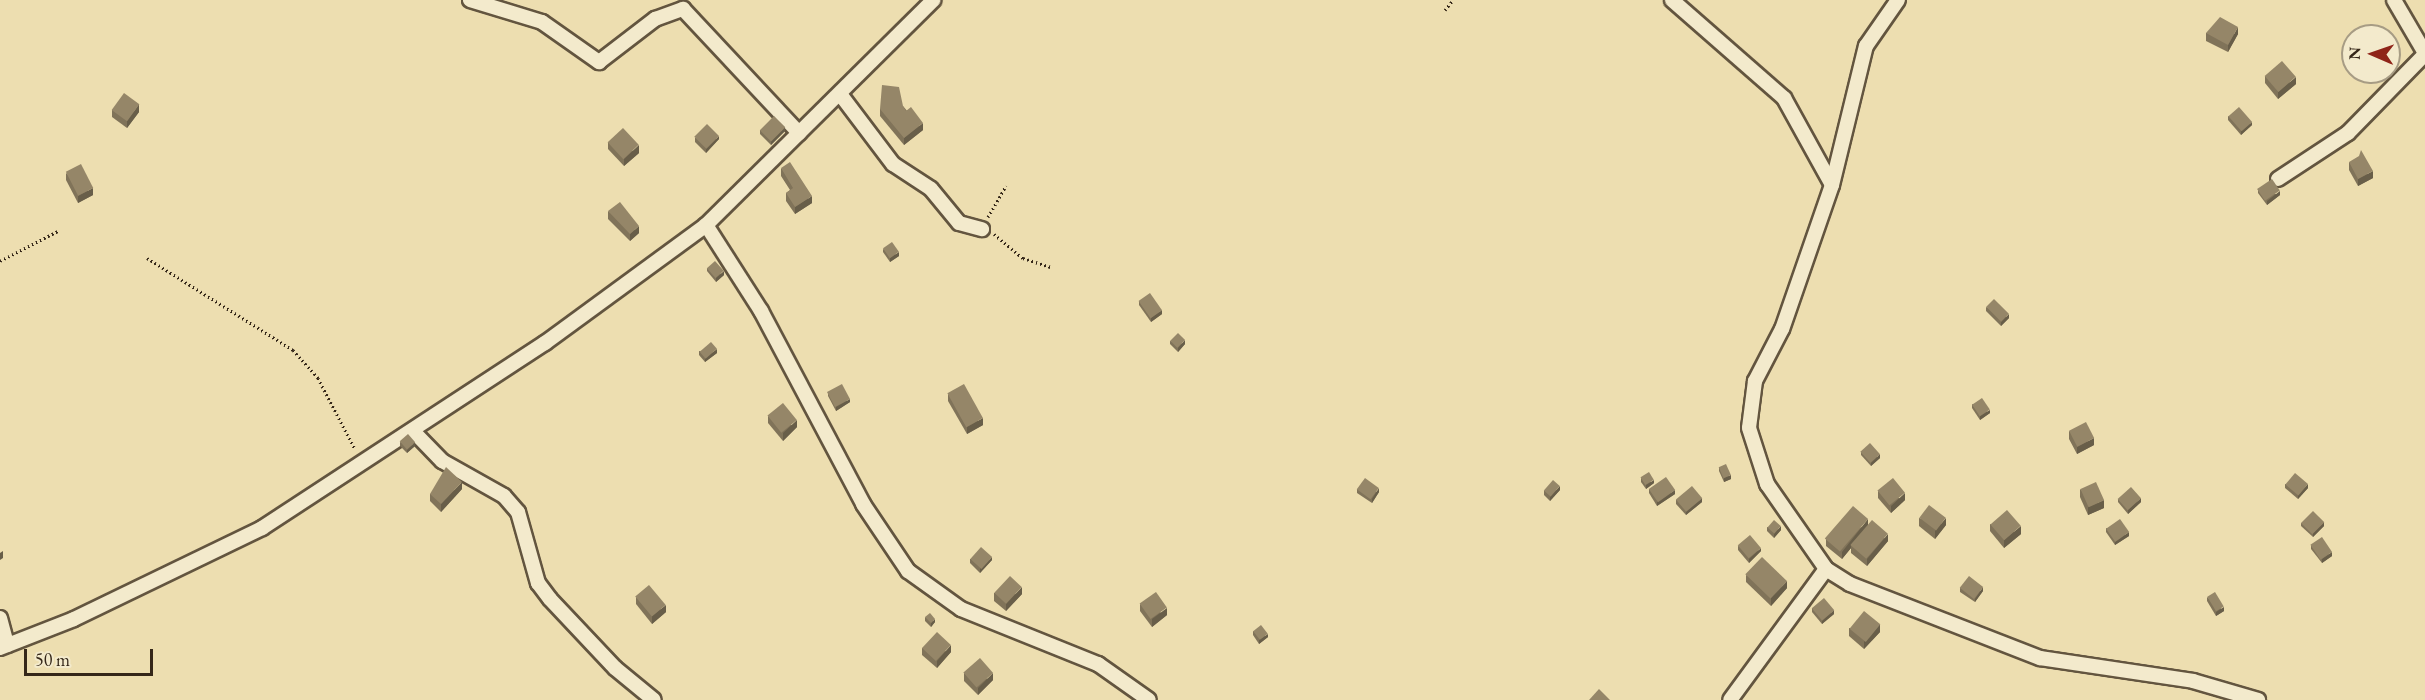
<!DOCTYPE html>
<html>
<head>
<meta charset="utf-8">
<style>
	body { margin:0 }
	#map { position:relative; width:2425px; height:700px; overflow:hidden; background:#eddeb0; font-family:"EB Garamond",serif }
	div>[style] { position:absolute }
	.path>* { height:3px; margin-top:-1.5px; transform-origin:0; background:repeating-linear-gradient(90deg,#352719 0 1.5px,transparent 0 4.5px) }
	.roads { filter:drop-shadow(2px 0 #63553f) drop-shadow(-2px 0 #63553f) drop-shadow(0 2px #63553f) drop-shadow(0 -2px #63553f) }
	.minor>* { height:14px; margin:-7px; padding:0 7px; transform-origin:7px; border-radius:7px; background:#f3eacc }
	.wall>* { inset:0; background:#807359 }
	.shaded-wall>* { inset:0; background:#685e49 }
	.building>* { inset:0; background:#958668; transform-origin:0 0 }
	span { translate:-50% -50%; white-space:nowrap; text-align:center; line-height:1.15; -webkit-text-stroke:5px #f3eacc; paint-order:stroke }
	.north { position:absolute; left:2341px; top:24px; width:60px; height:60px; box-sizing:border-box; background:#f3eacc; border:2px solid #a79c84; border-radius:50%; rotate:272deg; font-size:16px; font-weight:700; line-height:24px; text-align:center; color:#352719 }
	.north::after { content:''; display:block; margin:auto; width:21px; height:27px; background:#8f2418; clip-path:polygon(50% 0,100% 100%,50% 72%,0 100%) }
	.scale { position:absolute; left:24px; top:649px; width:129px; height:27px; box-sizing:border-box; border:3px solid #352719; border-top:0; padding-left:8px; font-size:18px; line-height:21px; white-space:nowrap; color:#352719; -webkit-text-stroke:4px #f3eacc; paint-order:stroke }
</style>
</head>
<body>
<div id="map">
	<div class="path">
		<i style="left:1445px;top:10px;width:13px;rotate:-51deg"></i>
		<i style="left:988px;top:217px;width:36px;rotate:-60deg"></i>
		<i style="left:994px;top:234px;width:38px;rotate:40deg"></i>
		<i style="left:1023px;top:258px;width:29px;rotate:18deg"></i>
		<i style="left:147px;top:258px;width:173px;rotate:32.2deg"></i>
		<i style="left:293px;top:350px;width:38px;rotate:48deg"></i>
		<i style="left:318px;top:378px;width:80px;rotate:62.5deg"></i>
		<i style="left:0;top:261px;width:65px;rotate:-27.3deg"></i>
	</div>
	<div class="roads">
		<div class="minor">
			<i style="left:470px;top:0;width:75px;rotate:17deg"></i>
			<i style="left:542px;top:22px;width:70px;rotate:35.1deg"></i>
			<i style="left:599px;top:62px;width:71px;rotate:-37.5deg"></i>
			<i style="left:655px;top:19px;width:30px;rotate:-20deg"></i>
			<i style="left:683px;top:9px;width:170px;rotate:46.9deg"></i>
			<i style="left:1672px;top:0;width:149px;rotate:41.2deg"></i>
			<i style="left:1784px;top:98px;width:99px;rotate:61.1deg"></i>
			<i style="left:1832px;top:185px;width:152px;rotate:109.1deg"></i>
			<i style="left:1782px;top:329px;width:59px;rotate:117.4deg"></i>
			<i style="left:1755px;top:381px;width:47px;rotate:97.3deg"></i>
			<i style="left:1749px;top:428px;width:59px;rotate:72.2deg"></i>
			<i style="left:1767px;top:484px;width:103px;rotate:55.2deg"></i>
			<i style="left:1826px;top:569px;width:162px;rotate:126.2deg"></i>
			<i style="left:2394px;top:0;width:61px;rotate:59.7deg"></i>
			<i style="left:840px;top:94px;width:88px;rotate:52.9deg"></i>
			<i style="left:893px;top:164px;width:45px;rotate:33.3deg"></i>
			<i style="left:931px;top:189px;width:44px;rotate:50.5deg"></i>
			<i style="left:959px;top:223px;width:24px;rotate:15deg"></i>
			<i style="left:2278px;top:179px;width:84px;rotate:-33.3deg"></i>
			<i style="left:2348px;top:133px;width:110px;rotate:-45.7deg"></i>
			<i style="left:1832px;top:185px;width:143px;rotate:-76.3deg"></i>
			<i style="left:1866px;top:46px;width:56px;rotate:-55.2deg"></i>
			<i style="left:706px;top:225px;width:102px;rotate:57.4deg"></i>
			<i style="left:761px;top:311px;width:218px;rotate:62.1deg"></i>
			<i style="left:863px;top:504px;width:81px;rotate:56.1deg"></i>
			<i style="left:908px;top:571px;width:65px;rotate:35.6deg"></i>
			<i style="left:961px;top:609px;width:148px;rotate:21.9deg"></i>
			<i style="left:1098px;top:664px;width:62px;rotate:35.2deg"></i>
			<i style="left:413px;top:431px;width:42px;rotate:46deg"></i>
			<i style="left:442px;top:461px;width:71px;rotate:29.4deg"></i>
			<i style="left:504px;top:496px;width:21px;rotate:49deg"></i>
			<i style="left:518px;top:512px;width:74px;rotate:74.3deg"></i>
			<i style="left:538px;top:583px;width:20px;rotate:53deg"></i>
			<i style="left:550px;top:599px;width:95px;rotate:46.7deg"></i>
			<i style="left:615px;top:668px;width:50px;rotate:39.4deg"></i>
			<i style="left:1826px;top:569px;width:28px;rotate:32deg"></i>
			<i style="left:1850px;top:584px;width:204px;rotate:21.3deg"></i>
			<i style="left:2040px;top:658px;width:155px;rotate:8.5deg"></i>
			<i style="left:2193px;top:681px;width:68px;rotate:16.3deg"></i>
			<i style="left:0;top:618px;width:28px;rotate:75deg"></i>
			<i style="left:0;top:648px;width:79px;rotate:-21.4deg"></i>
			<i style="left:74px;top:619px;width:209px;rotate:-25.8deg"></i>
			<i style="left:262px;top:528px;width:338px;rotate:-33.2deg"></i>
			<i style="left:545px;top:343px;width:200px;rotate:-36.2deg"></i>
			<i style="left:706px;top:225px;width:320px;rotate:-44.7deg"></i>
		</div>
	</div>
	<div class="wall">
		<i style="clip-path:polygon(2206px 33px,2238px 34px,2228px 52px,2206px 41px)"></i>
		<i style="clip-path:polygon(2265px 76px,2296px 84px,2278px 99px,2265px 83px)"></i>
		<i style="clip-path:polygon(903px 106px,923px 130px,904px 145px,880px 116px,880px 109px)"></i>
		<i style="clip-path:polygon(112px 110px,139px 112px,127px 128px,112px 117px)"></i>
		<i style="clip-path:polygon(2228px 116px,2252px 125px,2241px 135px,2228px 120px)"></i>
		<i style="clip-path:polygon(760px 130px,785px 131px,771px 145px,760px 134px)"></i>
		<i style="clip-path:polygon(695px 138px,719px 139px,706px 153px,695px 142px)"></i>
		<i style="clip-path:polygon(608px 142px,639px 153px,624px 166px,608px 149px)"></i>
		<i style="clip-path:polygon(2349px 162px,2373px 178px,2358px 186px,2349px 170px)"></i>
		<i style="clip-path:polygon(781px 168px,812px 203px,795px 214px,786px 201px,786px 193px,790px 190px,781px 176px)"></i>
		<i style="clip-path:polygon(66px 173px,93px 195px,78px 203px,66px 180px)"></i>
		<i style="clip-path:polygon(2258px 190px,2280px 195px,2267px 205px,2258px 193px)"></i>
		<i style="clip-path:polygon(608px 211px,639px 233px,630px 241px,608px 219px)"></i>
		<i style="clip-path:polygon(883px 249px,899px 256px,890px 262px,883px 252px)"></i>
		<i style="clip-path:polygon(707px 268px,724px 275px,716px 282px,707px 271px)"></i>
		<i style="clip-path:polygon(1139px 301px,1162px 314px,1151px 322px,1139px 305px)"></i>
		<i style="clip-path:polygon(1986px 307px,2009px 318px,2001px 326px,1986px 311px)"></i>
		<i style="clip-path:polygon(1170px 341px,1185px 344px,1178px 352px,1170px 344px)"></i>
		<i style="clip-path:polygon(699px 351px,717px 353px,705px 362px,699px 355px)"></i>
		<i style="clip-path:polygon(828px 393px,850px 402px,836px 411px,828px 396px)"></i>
		<i style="clip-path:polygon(948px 394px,983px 425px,967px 434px,948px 401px)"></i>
		<i style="clip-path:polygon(1972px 404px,1990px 413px,1980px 420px,1972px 408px)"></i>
		<i style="clip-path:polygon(768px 416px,797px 427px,783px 441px,768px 423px)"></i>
		<i style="clip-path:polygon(2069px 431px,2094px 445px,2077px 454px,2069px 439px)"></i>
		<i style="clip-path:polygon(400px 442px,415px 446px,407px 453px,400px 446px)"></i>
		<i style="clip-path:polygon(1861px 452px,1880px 458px,1871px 466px,1861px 455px)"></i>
		<i style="clip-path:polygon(1719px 467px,1731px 479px,1724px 482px,1719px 471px)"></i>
		<i style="clip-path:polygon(1641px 478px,1654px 483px,1646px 489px,1641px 482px)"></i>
		<i style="clip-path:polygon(2285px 484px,2308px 488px,2298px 499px,2285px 488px)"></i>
		<i style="clip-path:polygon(462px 489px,441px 512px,430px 501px,430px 494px)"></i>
		<i style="clip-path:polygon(1357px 489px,1379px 492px,1372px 503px,1357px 493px)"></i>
		<i style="clip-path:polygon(1649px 489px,1675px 494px,1657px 506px,1649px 493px)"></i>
		<i style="clip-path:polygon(2080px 489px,2104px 508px,2088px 515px,2080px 497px)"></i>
		<i style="clip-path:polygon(1560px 490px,1550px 501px,1544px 495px,1544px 491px)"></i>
		<i style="clip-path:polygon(1878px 491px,1905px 500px,1891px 513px,1878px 498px)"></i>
		<i style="clip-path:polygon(2118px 499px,2141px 502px,2128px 514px,2118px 502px)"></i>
		<i style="clip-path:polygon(1676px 500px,1702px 502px,1686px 515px,1676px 504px)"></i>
		<i style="clip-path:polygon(1919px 518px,1946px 525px,1935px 539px,1919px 526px)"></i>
		<i style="clip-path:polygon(2301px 523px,2324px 526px,2313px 537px,2301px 526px)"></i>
		<i style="clip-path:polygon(1990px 524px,2021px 534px,2004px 548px,1990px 531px)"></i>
		<i style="clip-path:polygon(1868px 525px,1888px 541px,1867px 566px,1851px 553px,1851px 548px,1842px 559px,1826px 546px,1826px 539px)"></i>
		<i style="clip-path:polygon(1767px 527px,1781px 530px,1774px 538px,1767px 531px)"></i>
		<i style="clip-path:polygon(2106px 528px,2129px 536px,2115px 545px,2106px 532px)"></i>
		<i style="clip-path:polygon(2311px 545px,2332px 556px,2322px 563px,2311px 549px)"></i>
		<i style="clip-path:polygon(1738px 546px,1761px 551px,1749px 563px,1738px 550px)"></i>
		<i style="clip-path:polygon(970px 559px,992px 560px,980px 573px,970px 563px)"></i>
		<i style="clip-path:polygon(1746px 575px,1787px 588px,1771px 606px,1746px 582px)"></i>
		<i style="clip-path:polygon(1960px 588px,1983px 591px,1975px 602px,1960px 592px)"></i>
		<i style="clip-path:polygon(994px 593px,1022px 594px,1006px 611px,994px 601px)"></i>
		<i style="clip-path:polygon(636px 597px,666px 612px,652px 624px,636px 604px)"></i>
		<i style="clip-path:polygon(2207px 597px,2224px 611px,2216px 616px,2207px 601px)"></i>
		<i style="clip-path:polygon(1140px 604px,1167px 615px,1152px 627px,1140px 611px)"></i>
		<i style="clip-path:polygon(1812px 608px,1834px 614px,1822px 624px,1812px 612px)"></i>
		<i style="clip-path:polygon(925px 617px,935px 622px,931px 627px,925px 621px)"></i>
		<i style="clip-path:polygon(1849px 628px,1880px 632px,1864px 649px,1849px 636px)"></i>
		<i style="clip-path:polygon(1253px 631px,1268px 637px,1259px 644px,1253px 635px)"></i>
		<i style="clip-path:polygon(922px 648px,951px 652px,937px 668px,922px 655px)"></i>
		<i style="clip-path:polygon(964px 673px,993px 680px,978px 695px,964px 681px)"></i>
	</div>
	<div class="shaded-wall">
		<i style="clip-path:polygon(2238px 27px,2238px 34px,2228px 52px,2228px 45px)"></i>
		<i style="clip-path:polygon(2296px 77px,2296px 84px,2278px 99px,2278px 92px)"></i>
		<i style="clip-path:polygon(139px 104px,139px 112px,127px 128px,127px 121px)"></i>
		<i style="clip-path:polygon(2252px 122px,2252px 125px,2241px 135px,2241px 131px)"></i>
		<i style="clip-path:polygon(923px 123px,923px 130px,904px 145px,904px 138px)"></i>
		<i style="clip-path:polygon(785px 127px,785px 131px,771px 145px,771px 141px)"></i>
		<i style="clip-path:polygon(719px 136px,719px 139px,706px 153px,706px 149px)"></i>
		<i style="clip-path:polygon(639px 145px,639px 153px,624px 166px,624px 159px)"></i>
		<i style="clip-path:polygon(2373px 171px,2373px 178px,2358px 186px,2358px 179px)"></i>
		<i style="clip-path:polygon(93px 188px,93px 195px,78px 203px,78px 196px)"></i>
		<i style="clip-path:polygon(2280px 191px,2280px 195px,2267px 205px,2267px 201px)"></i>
		<i style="clip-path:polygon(812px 196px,812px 203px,795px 214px,795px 207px)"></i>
		<i style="clip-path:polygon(639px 226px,639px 233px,630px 241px,630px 234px)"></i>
		<i style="clip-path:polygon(899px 252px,899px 256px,890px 262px,890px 258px)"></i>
		<i style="clip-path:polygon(724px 271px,724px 275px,716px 282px,716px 278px)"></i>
		<i style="clip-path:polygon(1162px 310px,1162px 314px,1151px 322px,1151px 318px)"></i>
		<i style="clip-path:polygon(2009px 314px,2009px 318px,2001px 326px,2001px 322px)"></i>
		<i style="clip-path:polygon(1185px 340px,1185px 344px,1178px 352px,1178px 348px)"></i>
		<i style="clip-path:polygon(717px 349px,717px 353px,705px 362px,705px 358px)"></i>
		<i style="clip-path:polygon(850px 399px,850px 402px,836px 411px,836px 407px)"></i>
		<i style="clip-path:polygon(1990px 410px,1990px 413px,1980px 420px,1980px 416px)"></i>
		<i style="clip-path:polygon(983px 418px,983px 425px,967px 434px,967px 427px)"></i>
		<i style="clip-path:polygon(797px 420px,797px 427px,783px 441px,783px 433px)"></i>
		<i style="clip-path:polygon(2094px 438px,2094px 445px,2077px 454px,2077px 447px)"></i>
		<i style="clip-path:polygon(415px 442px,415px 446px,407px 453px,407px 450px)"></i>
		<i style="clip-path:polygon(1880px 454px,1880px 458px,1871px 466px,1871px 463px)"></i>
		<i style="clip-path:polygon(1731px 475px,1731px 479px,1724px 482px,1724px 478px)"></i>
		<i style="clip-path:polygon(1654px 480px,1654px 483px,1646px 489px,1646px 485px)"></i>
		<i style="clip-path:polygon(462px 482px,462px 489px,441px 512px,441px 504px)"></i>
		<i style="clip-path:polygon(2308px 484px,2308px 488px,2298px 499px,2298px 495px)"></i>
		<i style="clip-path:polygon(1560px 486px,1560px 490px,1550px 501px,1550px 497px)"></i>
		<i style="clip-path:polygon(1379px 488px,1379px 492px,1372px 503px,1372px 499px)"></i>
		<i style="clip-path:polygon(1675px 490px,1675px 494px,1657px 506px,1657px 502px)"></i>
		<i style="clip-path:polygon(1905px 493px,1905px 500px,1891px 513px,1891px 506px)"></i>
		<i style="clip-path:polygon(1702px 498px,1702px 502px,1686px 515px,1686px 511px)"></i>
		<i style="clip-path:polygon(2141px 498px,2141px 502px,2128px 514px,2128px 510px)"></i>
		<i style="clip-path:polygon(2104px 500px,2104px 508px,2088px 515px,2088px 507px)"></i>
		<i style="clip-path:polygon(1946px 518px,1946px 525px,1935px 539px,1935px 531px)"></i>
		<i style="clip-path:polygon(1868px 519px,1868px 527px,1851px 545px,1851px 548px,1842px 559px,1842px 552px)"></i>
		<i style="clip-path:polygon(2324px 522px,2324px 526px,2313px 537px,2313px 533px)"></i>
		<i style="clip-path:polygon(1781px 526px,1781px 530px,1774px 538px,1774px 534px)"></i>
		<i style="clip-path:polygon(2021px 526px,2021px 534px,2004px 548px,2004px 540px)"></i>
		<i style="clip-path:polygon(2129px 532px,2129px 536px,2115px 545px,2115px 542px)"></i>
		<i style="clip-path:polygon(1888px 534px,1888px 541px,1867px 566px,1867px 559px)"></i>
		<i style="clip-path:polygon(1761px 548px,1761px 551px,1749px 563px,1749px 559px)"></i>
		<i style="clip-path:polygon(3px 551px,3px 558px,0 560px,0 553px)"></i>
		<i style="clip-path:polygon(2332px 552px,2332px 556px,2322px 563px,2322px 559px)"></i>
		<i style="clip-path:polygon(992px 557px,992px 560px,980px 573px,980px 569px)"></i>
		<i style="clip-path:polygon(1787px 581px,1787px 588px,1771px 606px,1771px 598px)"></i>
		<i style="clip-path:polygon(1022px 587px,1022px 594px,1006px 611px,1006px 604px)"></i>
		<i style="clip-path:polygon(1983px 587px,1983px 591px,1975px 602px,1975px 599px)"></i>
		<i style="clip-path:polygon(666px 605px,666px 612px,652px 624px,652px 616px)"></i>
		<i style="clip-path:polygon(2224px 607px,2224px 611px,2216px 616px,2216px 612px)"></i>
		<i style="clip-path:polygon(1167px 608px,1167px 615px,1152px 627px,1152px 619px)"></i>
		<i style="clip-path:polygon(1834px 610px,1834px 614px,1822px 624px,1822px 621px)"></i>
		<i style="clip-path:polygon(935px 619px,935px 622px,931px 627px,931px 623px)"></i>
		<i style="clip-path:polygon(1880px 624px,1880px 632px,1864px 649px,1864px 642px)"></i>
		<i style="clip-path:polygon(1268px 634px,1268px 637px,1259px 644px,1259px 640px)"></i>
		<i style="clip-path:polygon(951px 645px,951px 652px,937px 668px,937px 661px)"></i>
		<i style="clip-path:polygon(993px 673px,993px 680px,978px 695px,978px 688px)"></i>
	</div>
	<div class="building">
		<i style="clip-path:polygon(2220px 17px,2238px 27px,2228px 45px,2206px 33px)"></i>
		<i style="left:2282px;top:61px;width:21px;height:23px;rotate:49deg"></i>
		<i style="clip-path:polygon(882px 85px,899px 87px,903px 106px,906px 111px,911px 107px,923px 123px,904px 138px,880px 109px)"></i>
		<i style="left:124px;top:93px;width:19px;height:21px;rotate:36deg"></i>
		<i style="left:2239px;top:107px;width:20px;height:14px;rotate:49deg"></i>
		<i style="left:774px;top:116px;width:16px;height:20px;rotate:45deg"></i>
		<i style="left:707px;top:124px;width:17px;height:18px;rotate:45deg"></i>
		<i style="left:623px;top:128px;width:23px;height:21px;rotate:47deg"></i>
		<i style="clip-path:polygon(2361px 150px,2373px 171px,2358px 179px,2349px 162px,2359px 156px)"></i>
		<i style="clip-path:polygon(790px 162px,812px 196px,795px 207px,786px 193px,793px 188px,781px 168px)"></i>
		<i style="left:81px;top:164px;width:27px;height:17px;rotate:63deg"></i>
		<i style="left:2272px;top:179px;width:14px;height:18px;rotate:56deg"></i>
		<i style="clip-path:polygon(620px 202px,639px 226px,630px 234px,608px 211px)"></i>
		<i style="left:892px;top:242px;width:12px;height:11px;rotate:55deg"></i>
		<i style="left:715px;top:261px;width:13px;height:11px;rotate:48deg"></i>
		<i style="left:1150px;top:293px;width:21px;height:14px;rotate:55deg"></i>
		<i style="left:1994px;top:299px;width:21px;height:11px;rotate:45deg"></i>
		<i style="left:1178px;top:333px;width:10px;height:11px;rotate:45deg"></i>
		<i style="left:711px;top:342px;width:9px;height:15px;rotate:49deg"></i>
		<i style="left:842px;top:384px;width:17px;height:17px;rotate:62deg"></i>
		<i style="left:964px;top:384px;width:39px;height:19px;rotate:61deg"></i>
		<i style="left:1982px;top:398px;width:14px;height:12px;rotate:56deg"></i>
		<i style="left:783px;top:403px;width:22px;height:20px;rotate:51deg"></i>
		<i style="left:2086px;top:422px;width:18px;height:19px;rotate:63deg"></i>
		<i style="left:408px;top:434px;width:11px;height:11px;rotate:49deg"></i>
		<i style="left:1870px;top:443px;width:15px;height:13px;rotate:48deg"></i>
		<i style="left:1726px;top:464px;width:12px;height:8px;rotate:66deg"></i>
		<i style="clip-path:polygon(446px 467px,462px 482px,441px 504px,430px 494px)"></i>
		<i style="left:1649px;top:472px;width:9px;height:10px;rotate:58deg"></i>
		<i style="left:2295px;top:473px;width:17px;height:15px;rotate:40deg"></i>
		<i style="left:1666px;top:477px;width:16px;height:21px;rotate:55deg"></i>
		<i style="left:1365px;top:478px;width:17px;height:14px;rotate:36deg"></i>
		<i style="left:1893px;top:478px;width:19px;height:20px;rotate:51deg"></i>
		<i style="left:1553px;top:480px;width:9px;height:14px;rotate:41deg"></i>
		<i style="left:2096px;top:482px;width:20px;height:17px;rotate:66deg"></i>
		<i style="left:1692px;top:486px;width:16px;height:21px;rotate:50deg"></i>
		<i style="left:2131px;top:487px;width:15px;height:18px;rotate:48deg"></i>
		<i style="left:1929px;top:505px;width:21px;height:16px;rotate:37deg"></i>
		<i style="left:1853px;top:506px;width:20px;height:43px;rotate:41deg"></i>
		<i style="left:2007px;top:510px;width:21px;height:22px;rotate:49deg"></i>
		<i style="left:2313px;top:511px;width:16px;height:17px;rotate:45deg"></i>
		<i style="left:2120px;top:519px;width:16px;height:17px;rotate:55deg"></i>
		<i style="left:1774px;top:520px;width:9px;height:10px;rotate:41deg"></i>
		<i style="left:1872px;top:520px;width:21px;height:33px;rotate:41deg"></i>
		<i style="left:1750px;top:535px;width:17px;height:16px;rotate:50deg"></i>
		<i style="left:2322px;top:537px;width:18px;height:14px;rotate:56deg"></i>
		<i style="left:981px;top:547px;width:15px;height:16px;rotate:42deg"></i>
		<i style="left:1762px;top:557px;width:35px;height:24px;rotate:44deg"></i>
		<i style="left:1010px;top:576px;width:16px;height:23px;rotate:43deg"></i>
		<i style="left:1969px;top:576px;width:18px;height:15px;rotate:38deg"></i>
		<i style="left:649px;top:585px;width:26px;height:18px;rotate:50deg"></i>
		<i style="left:1156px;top:592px;width:19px;height:20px;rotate:55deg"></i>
		<i style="left:2215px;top:592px;width:17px;height:9px;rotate:59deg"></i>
		<i style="left:1824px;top:598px;width:16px;height:16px;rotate:50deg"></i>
		<i style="left:1864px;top:611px;width:21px;height:23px;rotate:39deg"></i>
		<i style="clip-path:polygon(930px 613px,935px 619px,931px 623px,925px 617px)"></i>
		<i style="left:1261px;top:625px;width:11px;height:10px;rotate:52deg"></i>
		<i style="left:937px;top:632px;width:19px;height:22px;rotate:43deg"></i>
		<i style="left:980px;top:658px;width:20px;height:22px;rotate:49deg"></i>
		<i style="clip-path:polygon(1599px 689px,1610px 700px,1589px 700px)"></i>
	</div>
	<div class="north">N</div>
	<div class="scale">50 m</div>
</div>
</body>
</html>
